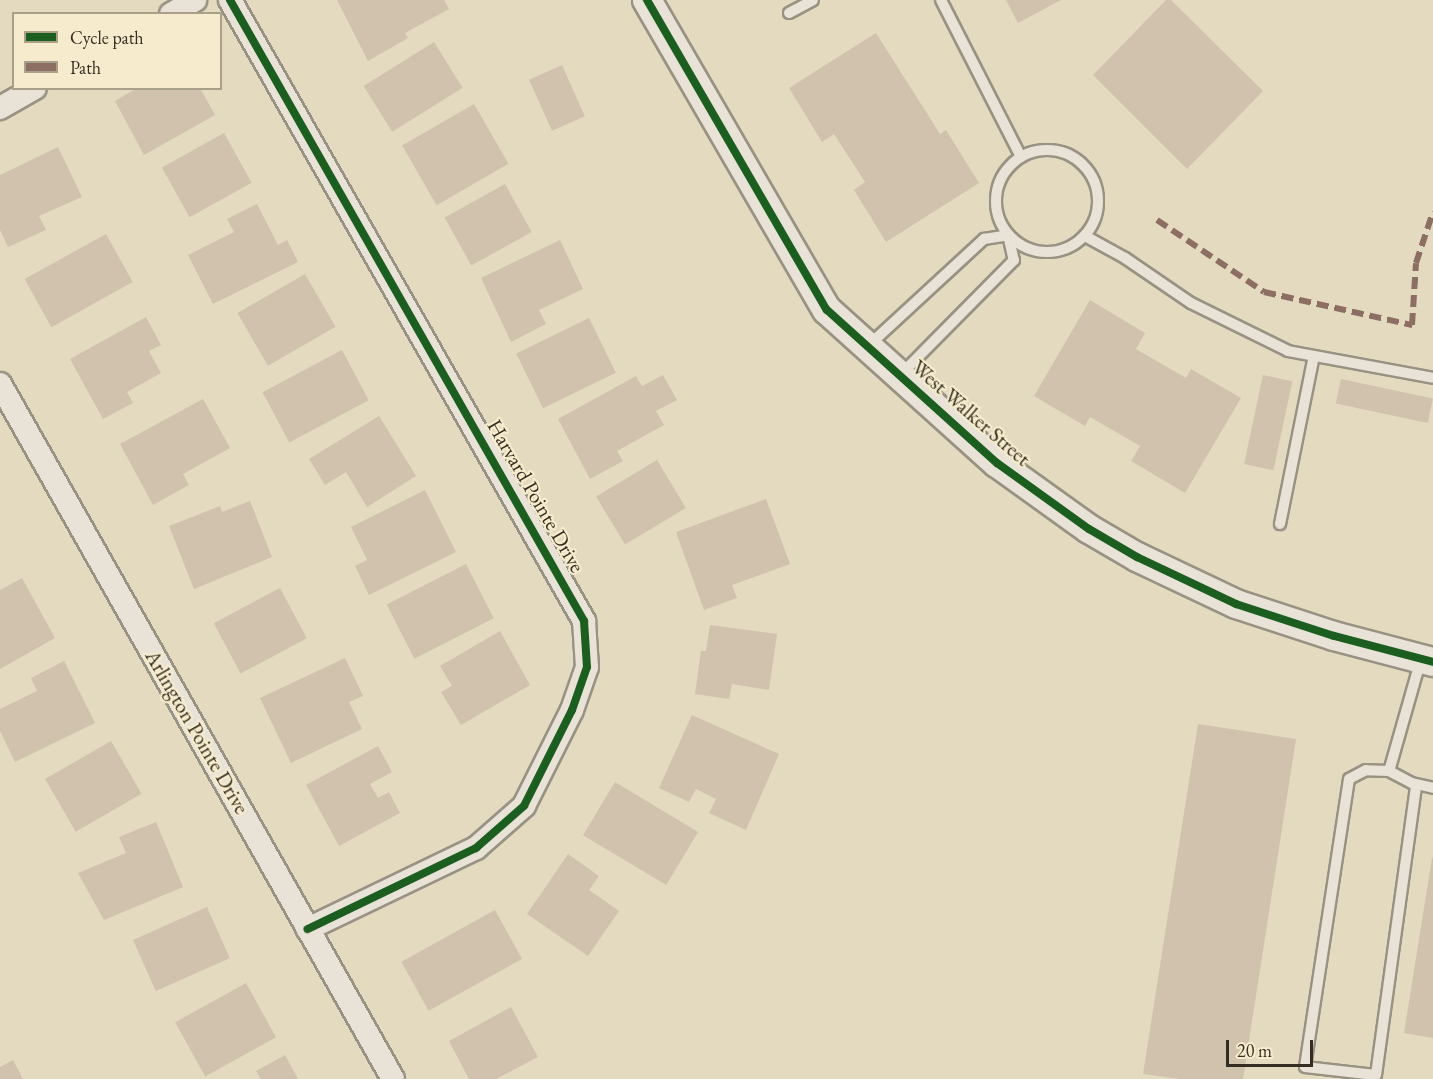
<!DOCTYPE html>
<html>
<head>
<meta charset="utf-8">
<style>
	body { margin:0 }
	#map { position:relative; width:1433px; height:1079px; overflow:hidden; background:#e3dac0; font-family:"EB Garamond",serif }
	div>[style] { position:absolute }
	.building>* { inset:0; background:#d1c2ae; transform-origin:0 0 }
	.roads { filter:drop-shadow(2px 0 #989282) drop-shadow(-2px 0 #989282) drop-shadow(0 2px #989282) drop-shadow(0 -2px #989282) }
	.service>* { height:10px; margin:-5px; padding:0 5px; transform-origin:5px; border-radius:5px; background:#e8e3d6 }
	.service>.ring { margin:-5px; padding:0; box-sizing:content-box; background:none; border:10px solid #e8e3d6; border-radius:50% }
	.minor>* { height:22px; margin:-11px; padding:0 11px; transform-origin:11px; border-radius:11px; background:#e8e3d6 }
	.tertiary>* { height:28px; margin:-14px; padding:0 14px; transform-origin:14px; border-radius:14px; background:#e8e3d6 }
	.quiet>* { height:6px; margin-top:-3px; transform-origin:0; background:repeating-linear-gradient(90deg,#8d6e63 0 12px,transparent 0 18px) }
	.cycleway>* { height:8px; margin:-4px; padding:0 4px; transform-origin:4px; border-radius:4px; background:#1b5e20 }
	span { translate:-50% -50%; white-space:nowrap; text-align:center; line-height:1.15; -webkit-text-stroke:4.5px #f6eccd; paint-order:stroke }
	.street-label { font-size:21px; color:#352d23 }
	.legend { position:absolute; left:12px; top:12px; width:210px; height:78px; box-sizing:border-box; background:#f6eccd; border:2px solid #a9a089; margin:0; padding:8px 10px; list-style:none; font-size:18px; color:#352d23 }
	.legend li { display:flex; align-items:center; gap:12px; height:30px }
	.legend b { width:30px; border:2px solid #a9a089 }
	.scale { position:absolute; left:1226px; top:1040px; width:87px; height:27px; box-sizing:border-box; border:3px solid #352d23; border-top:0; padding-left:8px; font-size:18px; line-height:21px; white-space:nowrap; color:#352d23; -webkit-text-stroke:4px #f6eccd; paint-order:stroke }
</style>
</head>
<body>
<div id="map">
	<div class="building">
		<i style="clip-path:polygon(337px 0,444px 0,449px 9px,405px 33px,408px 38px,368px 61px)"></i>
		<i style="clip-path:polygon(1006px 0,1061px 0,1018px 23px)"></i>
		<i style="clip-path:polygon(1166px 0,1171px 0,1263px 91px,1187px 169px,1093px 75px)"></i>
		<i style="clip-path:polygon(876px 33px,940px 134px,946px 130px,979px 183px,886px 242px,854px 190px,865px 182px,834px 134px,822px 142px,789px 88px)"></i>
		<i style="left:434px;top:42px;width:54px;height:83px;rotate:58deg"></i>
		<i style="left:562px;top:65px;width:56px;height:36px;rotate:66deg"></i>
		<i style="clip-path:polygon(137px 88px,200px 88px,215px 115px,144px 155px,115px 101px)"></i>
		<i style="left:474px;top:104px;width:69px;height:83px;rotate:60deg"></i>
		<i style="left:224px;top:133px;width:57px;height:71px;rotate:61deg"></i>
		<i style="clip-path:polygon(58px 147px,82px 197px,39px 216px,46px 230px,8px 247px,0 230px,0 175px)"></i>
		<i style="left:505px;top:184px;width:55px;height:69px;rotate:61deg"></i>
		<i style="clip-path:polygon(257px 204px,278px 245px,287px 240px,298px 262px,213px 304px,188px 255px,234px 232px,227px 219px)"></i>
		<i style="left:106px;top:234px;width:55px;height:93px;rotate:61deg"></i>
		<i style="clip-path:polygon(560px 240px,583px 289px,539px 310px,546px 324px,511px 342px,481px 278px)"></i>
		<i style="left:305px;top:274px;width:61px;height:78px;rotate:60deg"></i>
		<i style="clip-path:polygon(1090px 300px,1145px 333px,1136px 349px,1186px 378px,1191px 369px,1241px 398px,1185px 493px,1131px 461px,1140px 446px,1090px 417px,1085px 426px,1034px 396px)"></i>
		<i style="clip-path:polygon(146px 317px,161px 345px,149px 351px,161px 373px,127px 392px,133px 403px,103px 419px,70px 359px)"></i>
		<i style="left:589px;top:318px;width:61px;height:81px;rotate:64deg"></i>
		<i style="left:342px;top:350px;width:57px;height:90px;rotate:62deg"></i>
		<i style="clip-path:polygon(663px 375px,677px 400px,656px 411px,664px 425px,617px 451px,623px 461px,590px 479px,558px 419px,636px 376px,642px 386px)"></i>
		<i style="left:1263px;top:375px;width:30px;height:91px;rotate:12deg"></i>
		<i style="left:1341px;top:379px;width:94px;height:25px;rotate:12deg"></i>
		<i style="clip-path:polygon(203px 399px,230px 448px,183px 474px,189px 485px,153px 505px,120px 444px)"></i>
		<i style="clip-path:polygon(379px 416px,416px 476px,367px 507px,346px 472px,325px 485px,309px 459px)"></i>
		<i style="left:657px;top:460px;width:56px;height:71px;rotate:59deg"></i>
		<i style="clip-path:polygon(425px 490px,456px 552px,369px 595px,355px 566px,367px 560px,351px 527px)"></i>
		<i style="clip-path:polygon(766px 499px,790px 564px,732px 585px,737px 598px,704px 610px,676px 532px)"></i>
		<i style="clip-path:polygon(250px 501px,272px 557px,194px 589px,169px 526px,220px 506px,222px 512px)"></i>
		<i style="left:466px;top:564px;width:61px;height:89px;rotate:63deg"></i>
		<i style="clip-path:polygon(22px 578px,55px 638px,0 669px,0 590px)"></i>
		<i style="left:280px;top:588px;width:57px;height:75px;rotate:62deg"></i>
		<i style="clip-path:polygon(710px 625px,777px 634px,769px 690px,732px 684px,729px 699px,695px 694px,701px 651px,706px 651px)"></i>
		<i style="clip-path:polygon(500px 631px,530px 685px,461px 725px,441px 692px,452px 686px,440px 666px)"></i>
		<i style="clip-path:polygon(345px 658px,363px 696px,349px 702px,362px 729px,291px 763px,260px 698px)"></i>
		<i style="clip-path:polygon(64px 661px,95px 723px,15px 762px,0 731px,0 709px,37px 691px,31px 678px)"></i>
		<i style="clip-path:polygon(692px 715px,779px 754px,746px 830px,709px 813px,716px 799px,696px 789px,689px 802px,659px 788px)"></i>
		<i style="clip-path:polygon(1198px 724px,1296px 739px,1243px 1079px,1179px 1079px,1143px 1074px)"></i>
		<i style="left:111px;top:741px;width:61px;height:76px;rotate:60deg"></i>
		<i style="clip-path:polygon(378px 746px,392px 772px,370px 784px,378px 798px,389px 792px,400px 813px,339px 846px,306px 785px)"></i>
		<i style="left:615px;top:782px;width:97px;height:62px;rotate:31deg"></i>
		<i style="clip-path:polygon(156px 822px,183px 887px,104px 920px,78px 873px,126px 853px,119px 837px)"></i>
		<i style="clip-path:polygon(568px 854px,599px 876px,589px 890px,619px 911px,588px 956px,527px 914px)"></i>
		<i style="clip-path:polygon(1432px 858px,1433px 858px,1433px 1038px,1404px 1033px)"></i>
		<i style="left:207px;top:907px;width:56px;height:81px;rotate:66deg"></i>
		<i style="left:495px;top:910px;width:56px;height:107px;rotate:61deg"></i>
		<i style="left:246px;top:983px;width:62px;height:81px;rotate:61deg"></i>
		<i style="clip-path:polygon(511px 1007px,538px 1057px,496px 1079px,469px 1079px,449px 1041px)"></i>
		<i style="clip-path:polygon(285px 1055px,298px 1079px,261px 1079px,256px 1071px)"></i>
		<i style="clip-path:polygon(13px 1060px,23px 1079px,0 1079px,0 1067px)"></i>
	</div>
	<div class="roads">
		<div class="service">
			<i style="left:941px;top:0;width:176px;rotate:63deg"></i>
			<i style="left:789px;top:13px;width:27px;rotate:-28deg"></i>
			<i class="ring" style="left:996px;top:150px;width:92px;height:92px"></i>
			<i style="left:1085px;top:236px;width:46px;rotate:28.8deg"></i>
			<i style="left:1125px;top:258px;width:80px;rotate:34.3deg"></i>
			<i style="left:1191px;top:303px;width:108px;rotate:26.3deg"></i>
			<i style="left:1288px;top:351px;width:147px;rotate:10.5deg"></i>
			<i style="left:868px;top:346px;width:158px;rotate:-42.7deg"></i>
			<i style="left:984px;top:239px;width:24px;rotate:-9deg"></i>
			<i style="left:1008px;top:235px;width:26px;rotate:77deg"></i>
			<i style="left:1014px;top:260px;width:162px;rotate:134.7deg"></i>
			<i style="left:1280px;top:524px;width:171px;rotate:-78.6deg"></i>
			<i style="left:1421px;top:659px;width:116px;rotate:105.9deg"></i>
			<i style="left:1389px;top:771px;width:26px;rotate:28deg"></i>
			<i style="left:1412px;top:783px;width:22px;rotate:13deg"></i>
			<i style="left:1389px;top:771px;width:23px;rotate:-178deg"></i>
			<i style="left:1366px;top:770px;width:19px;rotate:152deg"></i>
			<i style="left:1349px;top:779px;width:291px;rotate:98.7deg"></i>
			<i style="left:1305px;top:1067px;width:71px;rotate:6.4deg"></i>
			<i style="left:1376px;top:1075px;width:293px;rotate:-82.1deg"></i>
		</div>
		<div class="minor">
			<i style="left:230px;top:0;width:715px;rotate:60.31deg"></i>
			<i style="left:584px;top:621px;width:46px;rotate:86.3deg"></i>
			<i style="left:587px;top:667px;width:46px;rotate:109.2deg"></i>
			<i style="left:572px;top:710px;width:107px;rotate:116.6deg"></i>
			<i style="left:524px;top:806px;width:64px;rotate:138.8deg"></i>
			<i style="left:476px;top:848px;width:187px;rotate:154.3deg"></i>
			<i style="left:171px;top:14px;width:28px;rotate:-30deg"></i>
			<i style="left:0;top:108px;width:40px;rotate:-29.7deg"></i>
			<i style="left:0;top:384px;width:798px;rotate:60.51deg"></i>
		</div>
		<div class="tertiary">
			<i style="left:647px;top:0;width:358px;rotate:59.9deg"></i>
			<i style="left:827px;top:310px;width:229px;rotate:42deg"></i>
			<i style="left:997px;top:463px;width:113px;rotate:35.7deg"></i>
			<i style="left:1089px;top:529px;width:56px;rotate:30.3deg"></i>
			<i style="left:1137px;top:557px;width:110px;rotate:25.4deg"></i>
			<i style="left:1236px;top:604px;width:103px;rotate:18.1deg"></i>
			<i style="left:1334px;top:636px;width:102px;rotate:14.7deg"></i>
		</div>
	</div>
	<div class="quiet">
		<i style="left:1157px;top:220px;width:129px;rotate:33.9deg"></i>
		<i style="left:1264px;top:292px;width:152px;rotate:12.6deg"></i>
		<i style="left:1412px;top:325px;width:62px;rotate:-86.3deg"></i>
		<i style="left:1416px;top:263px;width:54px;rotate:-71.6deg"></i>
	</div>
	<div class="cycleway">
		<i style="left:230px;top:0;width:715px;rotate:60.31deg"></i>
		<i style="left:584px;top:621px;width:46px;rotate:86.3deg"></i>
		<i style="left:587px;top:667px;width:46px;rotate:109.2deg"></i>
		<i style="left:572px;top:710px;width:107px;rotate:116.6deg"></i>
		<i style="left:524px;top:806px;width:64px;rotate:138.8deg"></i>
		<i style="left:476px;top:848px;width:187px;rotate:154.3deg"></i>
		<i style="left:647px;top:0;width:358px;rotate:59.9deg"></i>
		<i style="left:827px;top:310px;width:229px;rotate:42deg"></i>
		<i style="left:997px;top:463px;width:113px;rotate:35.7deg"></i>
		<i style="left:1089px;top:529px;width:56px;rotate:30.3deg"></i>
		<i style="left:1137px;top:557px;width:110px;rotate:25.4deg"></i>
		<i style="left:1236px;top:604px;width:103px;rotate:18.1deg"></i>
		<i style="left:1334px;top:636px;width:102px;rotate:14.7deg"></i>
	</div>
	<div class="street-label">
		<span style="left:971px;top:413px;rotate:41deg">West Walker Street</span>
		<span style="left:536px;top:496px;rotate:60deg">Harvard Pointe Drive</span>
		<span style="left:197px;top:732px;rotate:60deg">Arlington Pointe Drive</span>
	</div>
	<ul class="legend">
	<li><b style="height:8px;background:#1b5e20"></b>Cycle path</li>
	<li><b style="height:8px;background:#8d6e63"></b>Path</li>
	</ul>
	<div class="scale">20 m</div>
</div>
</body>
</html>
